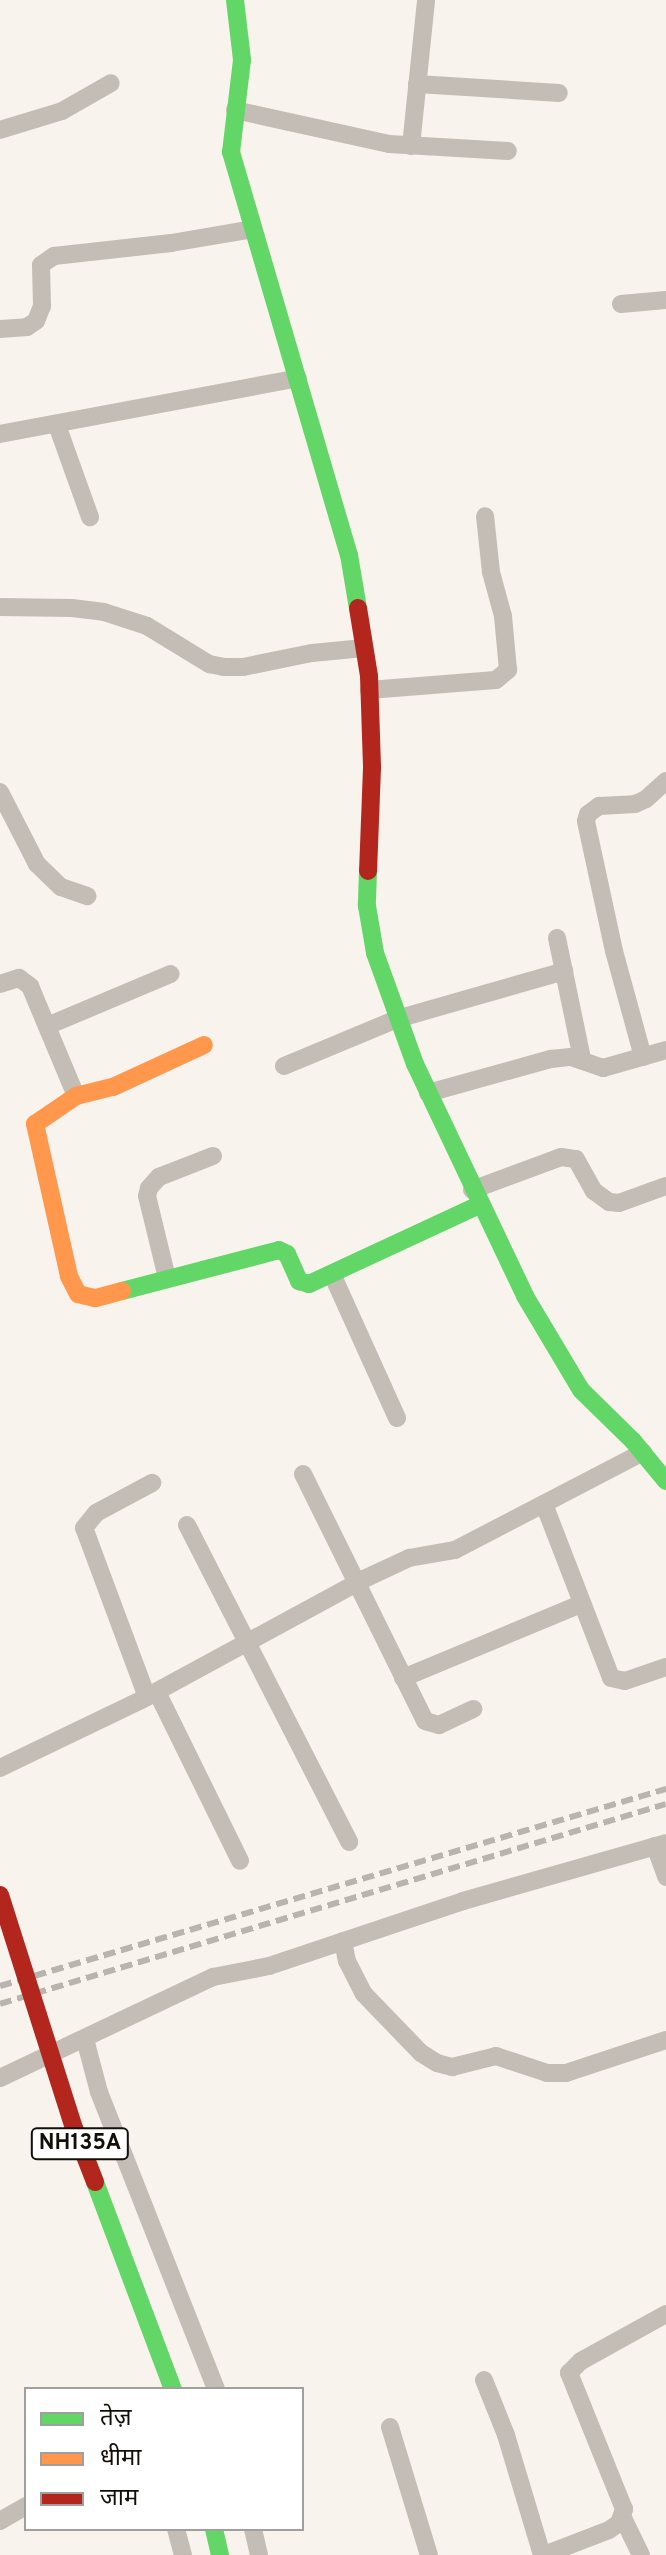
<!DOCTYPE html>
<html>
<head>
<meta charset="utf-8">
<style>
	body { margin:0 }
	#map { position:relative; width:666px; height:2555px; overflow:hidden; background:#f9f3ed; font-family:Overpass,"Noto Sans Devanagari",sans-serif }
	div>[style] { position:absolute }
	.street>* { height:18px; margin:-9px; padding:0 9px; transform-origin:9px; border-radius:9px; background:#c3bdb5 }
	.fast>* { height:18px; margin:-9px; padding:0 9px; transform-origin:9px; border-radius:9px; background:#63d668 }
	.slow>* { height:18px; margin:-9px; padding:0 9px; transform-origin:9px; border-radius:9px; background:#ff974d }
	.jam>* { height:18px; margin:-9px; padding:0 9px; transform-origin:9px; border-radius:9px; background:#b3261e }
	.rail>* { height:6px; margin-top:-3px; transform-origin:0; background:repeating-linear-gradient(90deg,#b9b4ae 0 12px,transparent 0 18px) }
	.fast-bridge>* { height:18px; margin:-9px; padding:0 9px; transform-origin:9px; border-radius:9px; background:#63d668 }
	.jam-bridge>* { height:18px; margin:-9px; padding:0 9px; transform-origin:9px; border-radius:9px; background:#b3261e }
	span { translate:-50% -50%; white-space:nowrap; text-align:center; line-height:1.15; -webkit-text-stroke:6px #fff; paint-order:stroke }
	.shield-label span { padding:2px 6px; background:#fff; border:2px solid; border-radius:6px; -webkit-text-stroke-width:0 }
	.shield-label { font-size:22px; color:#130f09; font-weight:700 }
	.legend { position:absolute; left:24px; top:2387px; width:280px; height:144px; box-sizing:border-box; background:#fff; border:2px solid #a19f9d; margin:0; padding:10px 14px; list-style:none; font-size:24px; color:#130f09 }
	.legend li { display:flex; align-items:center; gap:16px; height:40px }
	.legend b { width:40px; border:2px solid #a19f9d }
</style>
</head>
<body>
<div id="map">
	<div class="street">
		<i style="left:417px;top:84px;width:142px;rotate:3.6deg"></i>
		<i style="left:235px;top:110px;width:158px;rotate:12.4deg"></i>
		<i style="left:389px;top:144px;width:119px;rotate:3.4deg"></i>
		<i style="left:0;top:130px;width:65px;rotate:-17deg"></i>
		<i style="left:62px;top:111px;width:56px;rotate:-29.7deg"></i>
		<i style="left:411px;top:146px;width:147px;rotate:-84.1deg"></i>
		<i style="left:621px;top:304px;width:45px;rotate:-5.1deg"></i>
		<i style="left:0;top:329px;width:27px;rotate:-4deg"></i>
		<i style="left:27px;top:327px;width:11px;rotate:-34deg"></i>
		<i style="left:36px;top:321px;width:16px;rotate:-68deg"></i>
		<i style="left:42px;top:306px;width:41px;rotate:-91.4deg"></i>
		<i style="left:41px;top:265px;width:16px;rotate:-35deg"></i>
		<i style="left:54px;top:256px;width:118px;rotate:-6.3deg"></i>
		<i style="left:171px;top:243px;width:83px;rotate:-9.7deg"></i>
		<i style="left:57px;top:425px;width:98px;rotate:70.3deg"></i>
		<i style="left:0;top:434px;width:303px;rotate:-10.6deg"></i>
		<i style="left:0;top:607px;width:72px;rotate:0.8deg"></i>
		<i style="left:72px;top:608px;width:32px;rotate:7deg"></i>
		<i style="left:104px;top:612px;width:45px;rotate:18deg"></i>
		<i style="left:147px;top:626px;width:73px;rotate:31.5deg"></i>
		<i style="left:209px;top:664px;width:15px;rotate:11deg"></i>
		<i style="left:224px;top:667px;width:19px"></i>
		<i style="left:243px;top:667px;width:70px;rotate:-11.5deg"></i>
		<i style="left:312px;top:653px;width:52px;rotate:-5.5deg"></i>
		<i style="left:369px;top:690px;width:127px;rotate:-4.5deg"></i>
		<i style="left:496px;top:680px;width:16px;rotate:-40deg"></i>
		<i style="left:508px;top:670px;width:54px;rotate:-95.3deg"></i>
		<i style="left:503px;top:616px;width:46px;rotate:-105.3deg"></i>
		<i style="left:491px;top:572px;width:56px;rotate:-96.1deg"></i>
		<i style="left:0;top:792px;width:81px;rotate:62.8deg"></i>
		<i style="left:37px;top:864px;width:33px;rotate:44deg"></i>
		<i style="left:61px;top:887px;width:28px;rotate:19deg"></i>
		<i style="left:557px;top:938px;width:124px;rotate:78.3deg"></i>
		<i style="left:0;top:984px;width:20px;rotate:-18deg"></i>
		<i style="left:19px;top:978px;width:14px;rotate:36deg"></i>
		<i style="left:30px;top:986px;width:119px;rotate:67.3deg"></i>
		<i style="left:47px;top:1026px;width:134px;rotate:-22.8deg"></i>
		<i style="left:643px;top:1057px;width:110px;rotate:-105.3deg"></i>
		<i style="left:614px;top:951px;width:133px;rotate:-102.2deg"></i>
		<i style="left:586px;top:821px;width:7px;rotate:-74deg"></i>
		<i style="left:588px;top:814px;width:14px;rotate:-36deg"></i>
		<i style="left:599px;top:806px;width:36px;rotate:-3deg"></i>
		<i style="left:635px;top:804px;width:12px;rotate:-24deg"></i>
		<i style="left:646px;top:799px;width:27px;rotate:-42deg"></i>
		<i style="left:284px;top:1066px;width:122px;rotate:-22.6deg"></i>
		<i style="left:397px;top:1019px;width:174px;rotate:-16deg"></i>
		<i style="left:428px;top:1093px;width:128px;rotate:-15.5deg"></i>
		<i style="left:551px;top:1059px;width:20px;rotate:-6deg"></i>
		<i style="left:571px;top:1057px;width:34px;rotate:19deg"></i>
		<i style="left:603px;top:1068px;width:66px;rotate:-15.9deg"></i>
		<i style="left:472px;top:1190px;width:95px;rotate:-20.3deg"></i>
		<i style="left:561px;top:1157px;width:15px;rotate:8deg"></i>
		<i style="left:576px;top:1159px;width:37px;rotate:61deg"></i>
		<i style="left:594px;top:1191px;width:19px;rotate:36deg"></i>
		<i style="left:609px;top:1202px;width:10px;rotate:6deg"></i>
		<i style="left:619px;top:1203px;width:50px;rotate:-19.9deg"></i>
		<i style="left:332px;top:1274px;width:158px;rotate:65.7deg"></i>
		<i style="left:167px;top:1278px;width:84px;rotate:-103.7deg"></i>
		<i style="left:147px;top:1196px;width:8px;rotate:-76deg"></i>
		<i style="left:149px;top:1188px;width:15px;rotate:-48deg"></i>
		<i style="left:159px;top:1177px;width:58px;rotate:-21.3deg"></i>
		<i style="left:303px;top:1474px;width:275px;rotate:63.7deg"></i>
		<i style="left:425px;top:1721px;width:15px;rotate:16deg"></i>
		<i style="left:439px;top:1725px;width:38px;rotate:-25deg"></i>
		<i style="left:544px;top:1504px;width:186px;rotate:68.9deg"></i>
		<i style="left:611px;top:1678px;width:14px;rotate:12deg"></i>
		<i style="left:625px;top:1681px;width:43px;rotate:-18.9deg"></i>
		<i style="left:187px;top:1525px;width:356px;rotate:62.9deg"></i>
		<i style="left:403px;top:1678px;width:193px;rotate:-22.6deg"></i>
		<i style="left:157px;top:1692px;width:188px;rotate:63.8deg"></i>
		<i style="left:147px;top:1697px;width:180px;rotate:-110.4deg"></i>
		<i style="left:84px;top:1528px;width:19px;rotate:-51deg"></i>
		<i style="left:96px;top:1513px;width:64px;rotate:-28.2deg"></i>
		<i style="left:0;top:1768px;width:157px;rotate:-25.7deg"></i>
		<i style="left:141px;top:1700px;width:254px;rotate:-28.5deg"></i>
		<i style="left:364px;top:1579px;width:50px;rotate:-25deg"></i>
		<i style="left:409px;top:1558px;width:47px;rotate:-9.9deg"></i>
		<i style="left:455px;top:1550px;width:212px;rotate:-27.5deg"></i>
		<i style="left:655px;top:1846px;width:33px;rotate:70deg"></i>
		<i style="left:343px;top:1941px;width:20px;rotate:79deg"></i>
		<i style="left:347px;top:1961px;width:37px;rotate:63deg"></i>
		<i style="left:364px;top:1994px;width:82px;rotate:46deg"></i>
		<i style="left:421px;top:2053px;width:19px;rotate:32deg"></i>
		<i style="left:437px;top:2063px;width:16px;rotate:15deg"></i>
		<i style="left:452px;top:2067px;width:45px;rotate:-14deg"></i>
		<i style="left:496px;top:2056px;width:54px;rotate:18.4deg"></i>
		<i style="left:547px;top:2073px;width:19px"></i>
		<i style="left:566px;top:2073px;width:105px;rotate:-18.3deg"></i>
		<i style="left:85px;top:2039px;width:55px;rotate:75.2deg"></i>
		<i style="left:99px;top:2092px;width:319px;rotate:68.5deg"></i>
		<i style="left:0;top:2078px;width:236px;rotate:-25.4deg"></i>
		<i style="left:213px;top:1977px;width:57px;rotate:-11.1deg"></i>
		<i style="left:269px;top:1966px;width:205px;rotate:-18.5deg"></i>
		<i style="left:463px;top:1901px;width:211px;rotate:-15.9deg"></i>
		<i style="left:484px;top:2380px;width:59px;rotate:68.2deg"></i>
		<i style="left:506px;top:2435px;width:125px;rotate:73.3deg"></i>
		<i style="left:390px;top:2427px;width:134px;rotate:73.1deg"></i>
		<i style="left:623px;top:2518px;width:41px;rotate:64.1deg"></i>
		<i style="left:0;top:2521px;width:30px;rotate:-30deg"></i>
		<i style="left:176px;top:2529px;width:27px;rotate:75deg"></i>
		<i style="left:253px;top:2529px;width:27px;rotate:77deg"></i>
		<i style="left:544px;top:2555px;width:70px;rotate:-21deg"></i>
		<i style="left:609px;top:2530px;width:12px;rotate:-35deg"></i>
		<i style="left:619px;top:2523px;width:15px;rotate:-70deg"></i>
		<i style="left:624px;top:2509px;width:147px;rotate:-112deg"></i>
		<i style="left:569px;top:2373px;width:17px;rotate:-45deg"></i>
		<i style="left:581px;top:2361px;width:97px;rotate:-28.9deg"></i>
	</div>
	<div class="fast">
		<i style="left:235px;top:0;width:60px;rotate:83.3deg"></i>
		<i style="left:242px;top:60px;width:93px;rotate:96.8deg"></i>
		<i style="left:231px;top:152px;width:420px;rotate:73.7deg"></i>
		<i style="left:349px;top:555px;width:54px;rotate:80.4deg"></i>
		<i style="left:368px;top:871px;width:35px;rotate:92deg"></i>
		<i style="left:367px;top:906px;width:48px;rotate:80.3deg"></i>
		<i style="left:375px;top:953px;width:118px;rotate:70.2deg"></i>
		<i style="left:415px;top:1064px;width:257px;rotate:64.6deg"></i>
		<i style="left:525px;top:1296px;width:109px;rotate:59.2deg"></i>
		<i style="left:581px;top:1390px;width:73px;rotate:44.4deg"></i>
		<i style="left:633px;top:1441px;width:52px;rotate:50.5deg"></i>
		<i style="left:122px;top:1291px;width:162px;rotate:-14.6deg"></i>
		<i style="left:279px;top:1250px;width:9px;rotate:27deg"></i>
		<i style="left:287px;top:1254px;width:30px;rotate:66deg"></i>
		<i style="left:299px;top:1281px;width:10px;rotate:17deg"></i>
		<i style="left:309px;top:1284px;width:187px;rotate:-24.9deg"></i>
		<i style="left:214px;top:2529px;width:27px;rotate:77deg"></i>
	</div>
	<div class="slow">
		<i style="left:122px;top:1291px;width:28px;rotate:165deg"></i>
		<i style="left:95px;top:1298px;width:17px;rotate:-167deg"></i>
		<i style="left:78px;top:1294px;width:20px;rotate:-117deg"></i>
		<i style="left:69px;top:1276px;width:156px;rotate:-102.6deg"></i>
		<i style="left:35px;top:1124px;width:50px;rotate:-34.3deg"></i>
		<i style="left:76px;top:1096px;width:38px;rotate:-14deg"></i>
		<i style="left:113px;top:1087px;width:100px;rotate:-24.8deg"></i>
	</div>
	<div class="jam">
		<i style="left:358px;top:608px;width:69px;rotate:80.8deg"></i>
		<i style="left:369px;top:676px;width:92px;rotate:88.1deg"></i>
		<i style="left:372px;top:768px;width:103px;rotate:92.2deg"></i>
	</div>
	<div class="rail">
		<i style="left:0;top:1986px;width:695px;rotate:-16.48deg"></i>
		<i style="left:0;top:2004px;width:695px;rotate:-16.72deg"></i>
	</div>
	<div class="fast-bridge">
		<i style="left:95px;top:2182px;width:221px;rotate:69.4deg"></i>
	</div>
	<div class="jam-bridge">
		<i style="left:0;top:1895px;width:244px;rotate:72.4deg"></i>
		<i style="left:74px;top:2128px;width:58px;rotate:68.7deg"></i>
	</div>
	<div class="shield-label">
		<span style="left:80px;top:2144px">NH135A</span>
	</div>
	<ul class="legend">
	<li><b style="height:10px;background:#63d668"></b>तेज़</li>
	<li><b style="height:10px;background:#ff974d"></b>धीमा</li>
	<li><b style="height:10px;background:#b3261e"></b>जाम</li>
	</ul>
</div>
</body>
</html>
